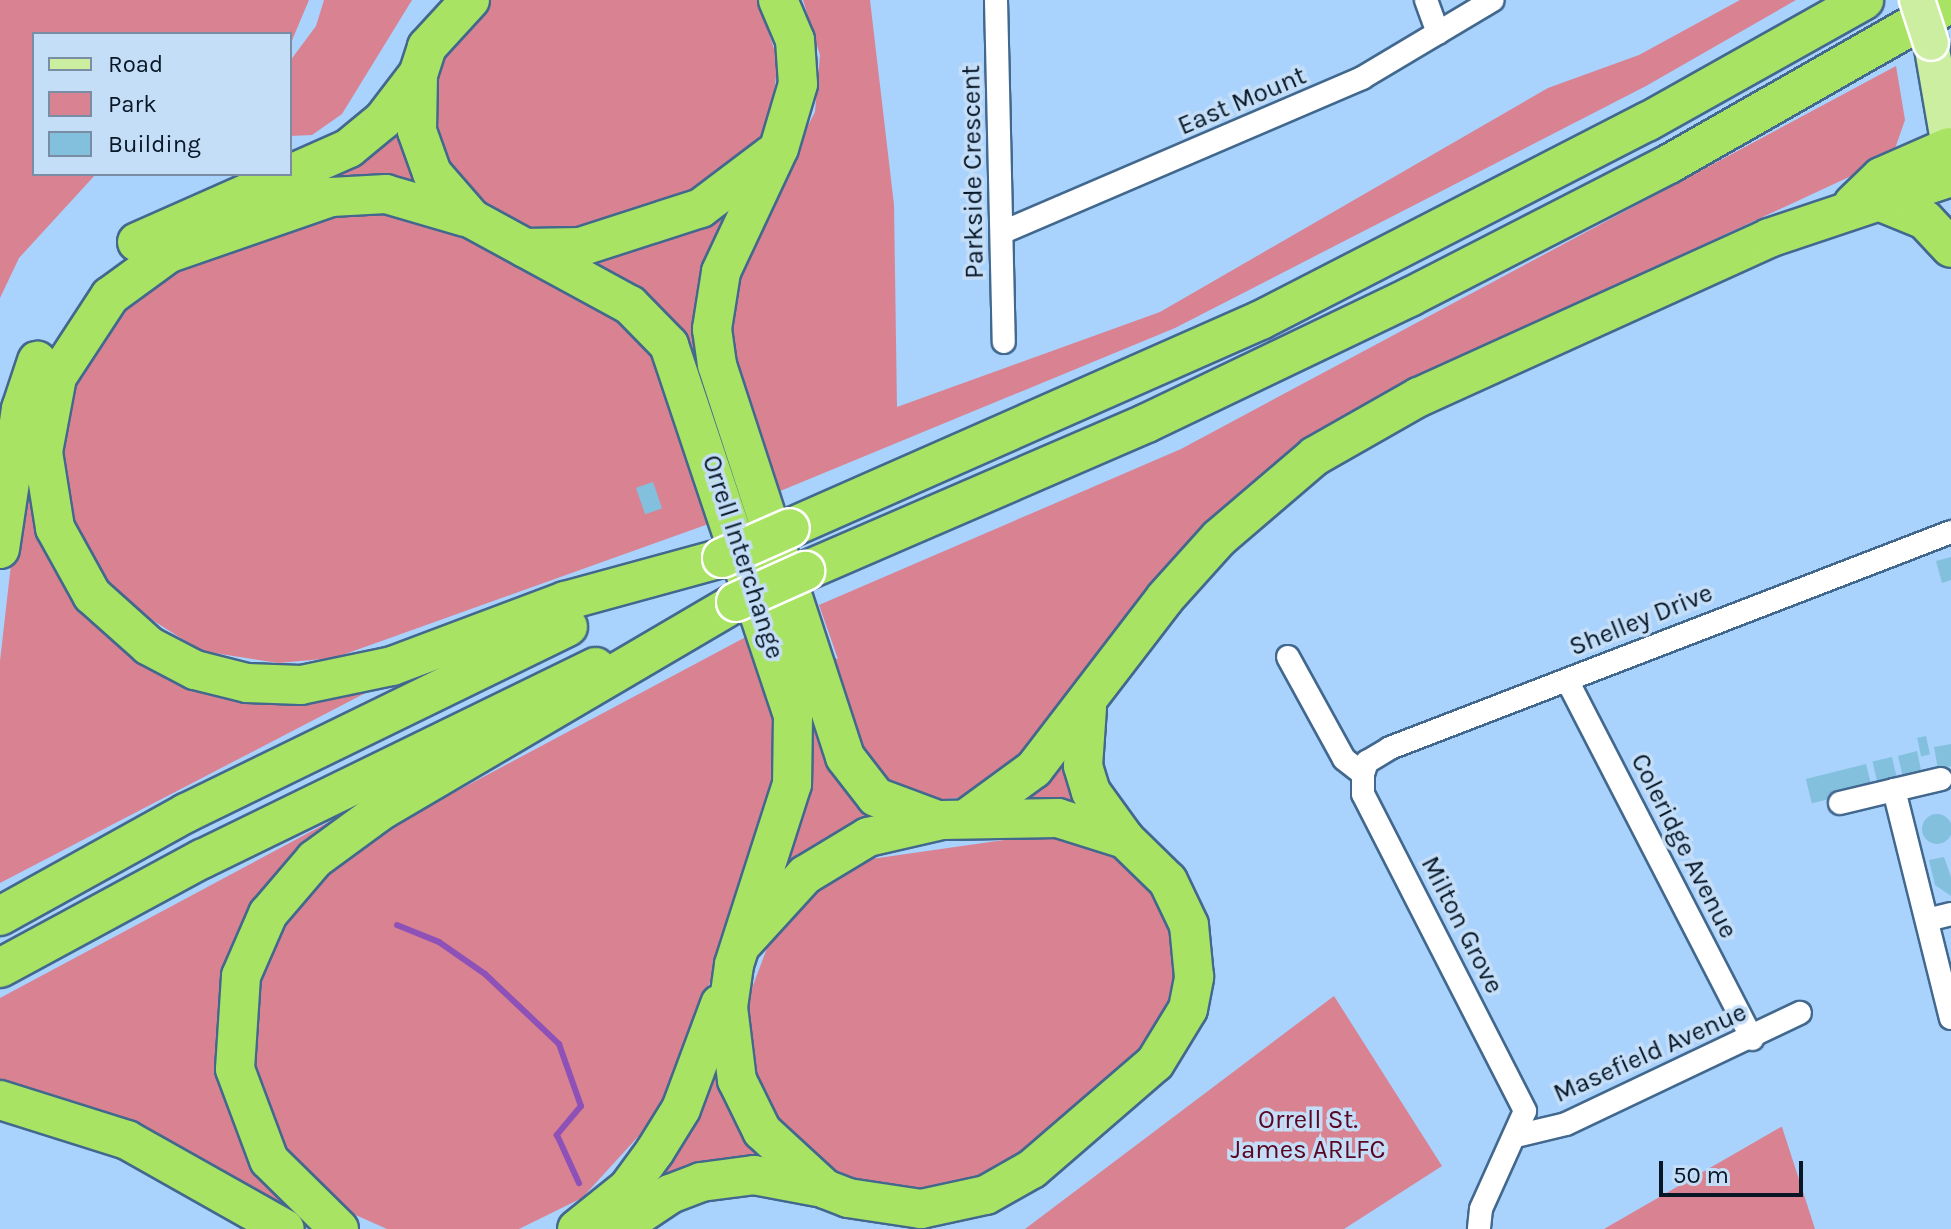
<!DOCTYPE html>
<html>
<head>
<meta charset="utf-8">
<style>
	body { margin:0 }
	#map { position:relative; width:1951px; height:1229px; overflow:hidden; background:#a9d2fd; font-family:Karla,sans-serif }
	div>[style] { position:absolute }
	.green>* { inset:0; background:#d98291 }
	.stream>* { height:6px; margin:-3px; padding:0 3px; transform-origin:3px; border-radius:3px; background:#8e51b7 }
	.building>* { inset:0; background:#83c0dd; transform-origin:0 0 }
	.round { border-radius:50% }
	.roads { filter:drop-shadow(2px 0 #42688e) drop-shadow(-2px 0 #42688e) drop-shadow(0 2px #42688e) drop-shadow(0 -2px #42688e) }
	.minor>* { height:22px; margin:-11px; padding:0 11px; transform-origin:11px; border-radius:11px; background:#fff }
	.primary>* { height:34px; margin:-17px; padding:0 17px; transform-origin:17px; border-radius:17px; background:#cbeea1 }
	.motorway>* { height:38px; margin:-19px; padding:0 19px; transform-origin:19px; border-radius:19px; background:#a9e363 }
	.bridges { filter:drop-shadow(2px 0 #fff) drop-shadow(-2px 0 #fff) drop-shadow(0 2px #fff) drop-shadow(0 -2px #fff) }
	.primary-bridge>* { height:34px; margin:-17px; padding:0 17px; transform-origin:17px; border-radius:17px; background:#cbeea1 }
	.motorway-bridge>* { height:38px; margin:-19px; padding:0 19px; transform-origin:19px; border-radius:19px; background:#a9e363 }
	span { translate:-50% -50%; white-space:nowrap; text-align:center; line-height:1.15; -webkit-text-stroke:7px #c5def8; paint-order:stroke }
	.street-label { font-size:26px; color:#071726 }
	.park-label { font-size:26px; color:#5a0521 }
	.legend { position:absolute; left:32px; top:32px; width:260px; height:144px; box-sizing:border-box; background:#c5def8; border:2px solid #798ea4; margin:0; padding:10px 14px; list-style:none; font-size:24px; color:#071726 }
	.legend li { display:flex; align-items:center; gap:16px; height:40px }
	.legend b { width:40px; border:2px solid #798ea4 }
	.scale { position:absolute; left:1659px; top:1161px; width:144px; height:36px; box-sizing:border-box; border:4px solid #071726; border-top:0; padding-left:10px; font-size:24px; line-height:28px; white-space:nowrap; color:#071726; -webkit-text-stroke:6px #c5def8; paint-order:stroke }
</style>
</head>
<body>
<div id="map">
	<div class="green">
		<i style="clip-path:polygon(0 0,309px 0,290px 45px,290px 34px,34px 34px,34px 174px,96px 174px,19px 258px,0 298px)"></i>
		<i style="clip-path:polygon(324px 0,412px 0,342px 114px,312px 135px,290px 136px,290px 61px,316px 26px)"></i>
		<i style="clip-path:polygon(476px 0,758px 0,778px 61px,771px 116px,754px 148px,713px 185px,577px 231px,523px 228px,490px 215px,441px 164px,428px 76px)"></i>
		<i style="clip-path:polygon(803px 0,870px 0,894px 205px,897px 407px,1160px 312px,1548px 88px,1639px 55px,1740px 0,1796px 0,1646px 86px,1175px 328px,773px 494px,728px 333px,729px 302px,751px 238px,815px 112px,820px 55px)"></i>
		<i style="clip-path:polygon(1896px 66px,1905px 120px,1892px 157px,1502px 338px,1377px 410px,983px 795px,919px 802px,886px 786px,865px 763px,825px 655px,838px 659px,819px 605px,1181px 449px)"></i>
		<i style="clip-path:polygon(404px 124px,429px 193px,327px 183px,369px 157px)"></i>
		<i style="clip-path:polygon(736px 204px,716px 243px,751px 506px,741px 510px,696px 372px,588px 265px)"></i>
		<i style="clip-path:polygon(357px 208px,430px 221px,618px 314px,658px 356px,714px 522px,334px 658px,278px 663px,201px 651px,121px 600px,79px 536px,65px 489px,65px 423px,83px 366px,117px 315px,172px 273px)"></i>
		<i style="clip-path:polygon(31px 478px,152px 665px,402px 674px,0 883px,0 661px,19px 494px)"></i>
		<i style="clip-path:polygon(786px 618px,888px 820px,832px 836px,783px 863px)"></i>
		<i style="clip-path:polygon(757px 631px,782px 720px,773px 824px,656px 1117px,582px 1198px,519px 1229px,387px 1229px,349px 1212px,288px 1151px,259px 1084px,252px 1038px,260px 976px,285px 922px,330px 871px,395px 824px)"></i>
		<i style="clip-path:polygon(1073px 742px,1091px 812px,1000px 809px)"></i>
		<i style="clip-path:polygon(383px 793px,224px 983px,220px 1005px,218px 1042px,315px 1229px,139px 1133px,0 1086px,0 998px)"></i>
		<i style="clip-path:polygon(1032px 836px,1097px 842px,1147px 879px,1176px 937px,1175px 1006px,1155px 1043px,1013px 1165px,939px 1194px,852px 1184px,807px 1159px,776px 1128px,755px 1088px,743px 1012px,778px 919px,857px 861px)"></i>
		<i style="clip-path:polygon(1334px 996px,1442px 1166px,1344px 1229px,1025px 1229px)"></i>
		<i style="clip-path:polygon(719px 1071px,772px 1164px,656px 1188px,657px 1179px)"></i>
		<i style="clip-path:polygon(1782px 1127px,1815px 1229px,1604px 1229px,1781px 1127px)"></i>
	</div>
	<div class="stream">
		<i style="left:397px;top:925px;width:45px;rotate:22deg"></i>
		<i style="left:439px;top:942px;width:56px;rotate:34.8deg"></i>
		<i style="left:485px;top:974px;width:102px;rotate:43.4deg"></i>
		<i style="left:559px;top:1044px;width:66px;rotate:70.5deg"></i>
		<i style="left:581px;top:1106px;width:38px;rotate:130deg"></i>
		<i style="left:557px;top:1135px;width:53px;rotate:65.4deg"></i>
	</div>
	<div class="building">
		<i style="left:653px;top:482px;width:28px;height:18px;rotate:71deg"></i>
		<i style="clip-path:polygon(1951px 557px,1951px 580px,1942px 583px,1936px 561px)"></i>
		<i style="left:1926px;top:736px;width:19px;height:9px;rotate:78deg"></i>
		<i style="clip-path:polygon(1951px 744px,1951px 766px,1938px 769px,1934px 747px)"></i>
		<i style="clip-path:polygon(1917px 751px,1922px 775px,1903px 777px,1898px 756px)"></i>
		<i style="left:1892px;top:757px;width:22px;height:20px;rotate:77deg"></i>
		<i style="left:1866px;top:764px;width:25px;height:62px;rotate:76deg"></i>
		<i class="round" style="left:1922px;top:814px;width:30px;height:30px"></i>
		<i style="clip-path:polygon(1944px 857px,1951px 877px,1951px 896px,1935px 885px,1929px 860px)"></i>
	</div>
	<div class="roads">
		<div class="minor">
			<i style="left:996px;top:0;width:342px;rotate:88.7deg"></i>
			<i style="left:1426px;top:0;width:35px;rotate:70deg"></i>
			<i style="left:1003px;top:232px;width:391px;rotate:-23.2deg"></i>
			<i style="left:1362px;top:78px;width:152px;rotate:-30.8deg"></i>
			<i style="left:1288px;top:657px;width:116px;rotate:61.2deg"></i>
			<i style="left:1344px;top:759px;width:24px;rotate:38deg"></i>
			<i style="left:1363px;top:774px;width:20px;rotate:90deg"></i>
			<i style="left:1363px;top:794px;width:356px;rotate:62.9deg"></i>
			<i style="left:1525px;top:1111px;width:107px;rotate:114.2deg"></i>
			<i style="left:1481px;top:1209px;width:20px;rotate:96deg"></i>
			<i style="left:1567px;top:680px;width:404px;rotate:62.7deg"></i>
			<i style="left:1363px;top:774px;width:13px;rotate:-72deg"></i>
			<i style="left:1367px;top:762px;width:27px;rotate:-31deg"></i>
			<i style="left:1390px;top:748px;width:601px;rotate:-21.06deg"></i>
			<i style="left:1941px;top:779px;width:48px;rotate:166.8deg"></i>
			<i style="left:1894px;top:790px;width:235px;rotate:76deg"></i>
			<i style="left:1840px;top:803px;width:56px;rotate:-13.5deg"></i>
			<i style="left:1927px;top:920px;width:25px;rotate:-14deg"></i>
			<i style="left:1520px;top:1135px;width:47px;rotate:-13.4deg"></i>
			<i style="left:1566px;top:1124px;width:259px;rotate:-25.4deg"></i>
		</div>
		<div class="primary">
			<i style="left:1931px;top:43px;width:106px;rotate:80.2deg"></i>
		</div>
		<div class="motorway">
			<i style="left:470px;top:0;width:64px;rotate:132.5deg"></i>
			<i style="left:427px;top:47px;width:28px;rotate:108deg"></i>
			<i style="left:418px;top:74px;width:57px;rotate:91deg"></i>
			<i style="left:417px;top:131px;width:45px;rotate:70.3deg"></i>
			<i style="left:432px;top:173px;width:61px;rotate:49deg"></i>
			<i style="left:472px;top:219px;width:180px;rotate:28.6deg"></i>
			<i style="left:630px;top:305px;width:56px;rotate:45.7deg"></i>
			<i style="left:669px;top:345px;width:391px;rotate:71.5deg"></i>
			<i style="left:793px;top:716px;width:68px;rotate:90.8deg"></i>
			<i style="left:792px;top:784px;width:190px;rotate:107.8deg"></i>
			<i style="left:734px;top:965px;width:42px;rotate:98.1deg"></i>
			<i style="left:728px;top:1007px;width:74px;rotate:83deg"></i>
			<i style="left:737px;top:1080px;width:57px;rotate:63.9deg"></i>
			<i style="left:762px;top:1131px;width:86px;rotate:42.6deg"></i>
			<i style="left:825px;top:1189px;width:25px;rotate:21deg"></i>
			<i style="left:848px;top:1198px;width:74px;rotate:8.6deg"></i>
			<i style="left:921px;top:1209px;width:66px;rotate:-12.2deg"></i>
			<i style="left:986px;top:1195px;width:53px;rotate:-29.5deg"></i>
			<i style="left:1032px;top:1169px;width:162px;rotate:-40.8deg"></i>
			<i style="left:1155px;top:1063px;width:63px;rotate:-58.6deg"></i>
			<i style="left:1188px;top:1009px;width:33px;rotate:-79deg"></i>
			<i style="left:1194px;top:977px;width:52px;rotate:-95.5deg"></i>
			<i style="left:1189px;top:925px;width:49px;rotate:-115.5deg"></i>
			<i style="left:1168px;top:881px;width:60px;rotate:-135.7deg"></i>
			<i style="left:1125px;top:839px;width:70px;rotate:-162.6deg"></i>
			<i style="left:1058px;top:818px;width:116px;rotate:179deg"></i>
			<i style="left:942px;top:820px;width:76px;rotate:167.1deg"></i>
			<i style="left:868px;top:837px;width:74px;rotate:148.9deg"></i>
			<i style="left:805px;top:875px;width:93px;rotate:132.4deg"></i>
			<i style="left:778px;top:0;width:43px;rotate:67deg"></i>
			<i style="left:795px;top:40px;width:44px;rotate:86.1deg"></i>
			<i style="left:798px;top:84px;width:67px;rotate:106.5deg"></i>
			<i style="left:779px;top:148px;width:137px;rotate:115.1deg"></i>
			<i style="left:721px;top:272px;width:58px;rotate:99deg"></i>
			<i style="left:712px;top:329px;width:36px;rotate:82deg"></i>
			<i style="left:717px;top:365px;width:412px;rotate:71.9deg"></i>
			<i style="left:845px;top:757px;width:51px;rotate:52.2deg"></i>
			<i style="left:876px;top:797px;width:63px;rotate:20.4deg"></i>
			<i style="left:1883px;top:203px;width:45px;rotate:22deg"></i>
			<i style="left:1925px;top:220px;width:38px;rotate:47deg"></i>
			<i style="left:1853px;top:204px;width:39px;rotate:-44deg"></i>
			<i style="left:1881px;top:177px;width:74px;rotate:-23.8deg"></i>
			<i style="left:465px;top:217px;width:82px;rotate:-163.8deg"></i>
			<i style="left:386px;top:194px;width:55px;rotate:176.9deg"></i>
			<i style="left:331px;top:197px;width:171px;rotate:160.9deg"></i>
			<i style="left:169px;top:253px;width:73px;rotate:143.9deg"></i>
			<i style="left:110px;top:296px;width:97px;rotate:123.2deg"></i>
			<i style="left:57px;top:377px;width:76px;rotate:100.6deg"></i>
			<i style="left:43px;top:452px;width:77px;rotate:81deg"></i>
			<i style="left:55px;top:528px;width:77px;rotate:61.1deg"></i>
			<i style="left:92px;top:595px;width:76px;rotate:41.8deg"></i>
			<i style="left:149px;top:646px;width:52px;rotate:27.6deg"></i>
			<i style="left:195px;top:670px;width:54px;rotate:14deg"></i>
			<i style="left:247px;top:683px;width:54px;rotate:2.1deg"></i>
			<i style="left:301px;top:685px;width:93px;rotate:-11.8deg"></i>
			<i style="left:392px;top:666px;width:185px;rotate:-20.6deg"></i>
			<i style="left:565px;top:601px;width:163px;rotate:-15.3deg"></i>
			<i style="left:137px;top:242px;width:232px;rotate:-23.9deg"></i>
			<i style="left:349px;top:148px;width:44px;rotate:-39.5deg"></i>
			<i style="left:383px;top:120px;width:58px;rotate:-52.7deg"></i>
			<i style="left:525px;top:248px;width:55px;rotate:-1deg"></i>
			<i style="left:580px;top:247px;width:127px;rotate:-17.9deg"></i>
			<i style="left:701px;top:208px;width:88px;rotate:-37.1deg"></i>
			<i style="left:790px;top:528px;width:515px;rotate:-23.83deg"></i>
			<i style="left:1261px;top:320px;width:434px;rotate:-27.2deg"></i>
			<i style="left:1647px;top:122px;width:249px;rotate:-29.3deg"></i>
			<i style="left:0;top:549px;width:142px;rotate:-81.5deg"></i>
			<i style="left:21px;top:409px;width:51px;rotate:-71.6deg"></i>
			<i style="left:805px;top:571px;width:373px;rotate:-23.4deg"></i>
			<i style="left:1147px;top:423px;width:292px;rotate:-25.6deg"></i>
			<i style="left:1410px;top:297px;width:291px;rotate:-27.2deg"></i>
			<i style="left:1669px;top:164px;width:325px;rotate:-29.7deg"></i>
			<i style="left:1087px;top:708px;width:58px;rotate:93.9deg"></i>
			<i style="left:1083px;top:766px;width:27px;rotate:73deg"></i>
			<i style="left:1091px;top:792px;width:58px;rotate:54.1deg"></i>
			<i style="left:967px;top:818px;width:83px;rotate:-36.2deg"></i>
			<i style="left:1034px;top:769px;width:215px;rotate:-52.5deg"></i>
			<i style="left:1165px;top:598px;width:81px;rotate:-48deg"></i>
			<i style="left:1219px;top:538px;width:126px;rotate:-40.5deg"></i>
			<i style="left:1315px;top:456px;width:120px;rotate:-29.6deg"></i>
			<i style="left:1419px;top:397px;width:384px;rotate:-24.4deg"></i>
			<i style="left:1769px;top:238px;width:192px;rotate:-18.5deg"></i>
			<i style="left:0;top:916px;width:213px;rotate:-29deg"></i>
			<i style="left:186px;top:813px;width:425px;rotate:-26deg"></i>
			<i style="left:0;top:968px;width:230px;rotate:-28.4deg"></i>
			<i style="left:202px;top:859px;width:438px;rotate:-26deg"></i>
			<i style="left:0;top:1100px;width:133px;rotate:17.5deg"></i>
			<i style="left:127px;top:1140px;width:181px;rotate:29.4deg"></i>
			<i style="left:339px;top:1229px;width:98px;rotate:-135.4deg"></i>
			<i style="left:269px;top:1160px;width:97px;rotate:-110.5deg"></i>
			<i style="left:235px;top:1069px;width:93px;rotate:-86.3deg"></i>
			<i style="left:241px;top:976px;width:68px;rotate:-66.5deg"></i>
			<i style="left:268px;top:914px;width:72px;rotate:-49.5deg"></i>
			<i style="left:315px;top:859px;width:83px;rotate:-36.2deg"></i>
			<i style="left:382px;top:810px;width:411px;rotate:-30.4deg"></i>
			<i style="left:577px;top:1229px;width:65px;rotate:-38.8deg"></i>
			<i style="left:628px;top:1188px;width:46px;rotate:-53.9deg"></i>
			<i style="left:655px;top:1151px;width:49px;rotate:-58.2deg"></i>
			<i style="left:681px;top:1109px;width:112px;rotate:-69.6deg"></i>
			<i style="left:618px;top:1229px;width:63px;rotate:-33.9deg"></i>
			<i style="left:670px;top:1194px;width:33px;rotate:-21deg"></i>
			<i style="left:701px;top:1182px;width:53px;rotate:-7.5deg"></i>
			<i style="left:754px;top:1175px;width:65px;rotate:10.6deg"></i>
		</div>
	</div>
	<div class="bridges">
		<div class="primary-bridge">
			<i style="left:1917px;top:0;width:45px;rotate:72deg"></i>
		</div>
		<div class="motorway-bridge">
			<i style="left:722px;top:558px;width:74px;rotate:-23.8deg"></i>
			<i style="left:736px;top:602px;width:76px;rotate:-24.2deg"></i>
		</div>
	</div>
	<div class="street-label">
		<span style="left:1242px;top:101px;rotate:-23deg">East Mount</span>
		<span style="left:973px;top:172px;rotate:-91deg">Parkside Crescent</span>
		<span style="left:743px;top:557px;rotate:72deg">Orrell Interchange</span>
		<span style="left:1641px;top:620px;rotate:-22deg">Shelley Drive</span>
		<span style="left:1684px;top:846px;rotate:63deg">Coleridge Avenue</span>
		<span style="left:1462px;top:925px;rotate:63deg">Milton Grove</span>
		<span style="left:1650px;top:1053px;rotate:-24deg">Masefield Avenue</span>
	</div>
	<div class="park-label">
		<span style="left:1308px;top:1135px">Orrell St.<br>James ARLFC</span>
	</div>
	<ul class="legend">
	<li><b style="height:10px;background:#cbeea1"></b>Road</li>
	<li><b style="height:22px;background:#d98291"></b>Park</li>
	<li><b style="height:22px;background:#83c0dd"></b>Building</li>
	</ul>
	<div class="scale">50 m</div>
</div>
</body>
</html>
